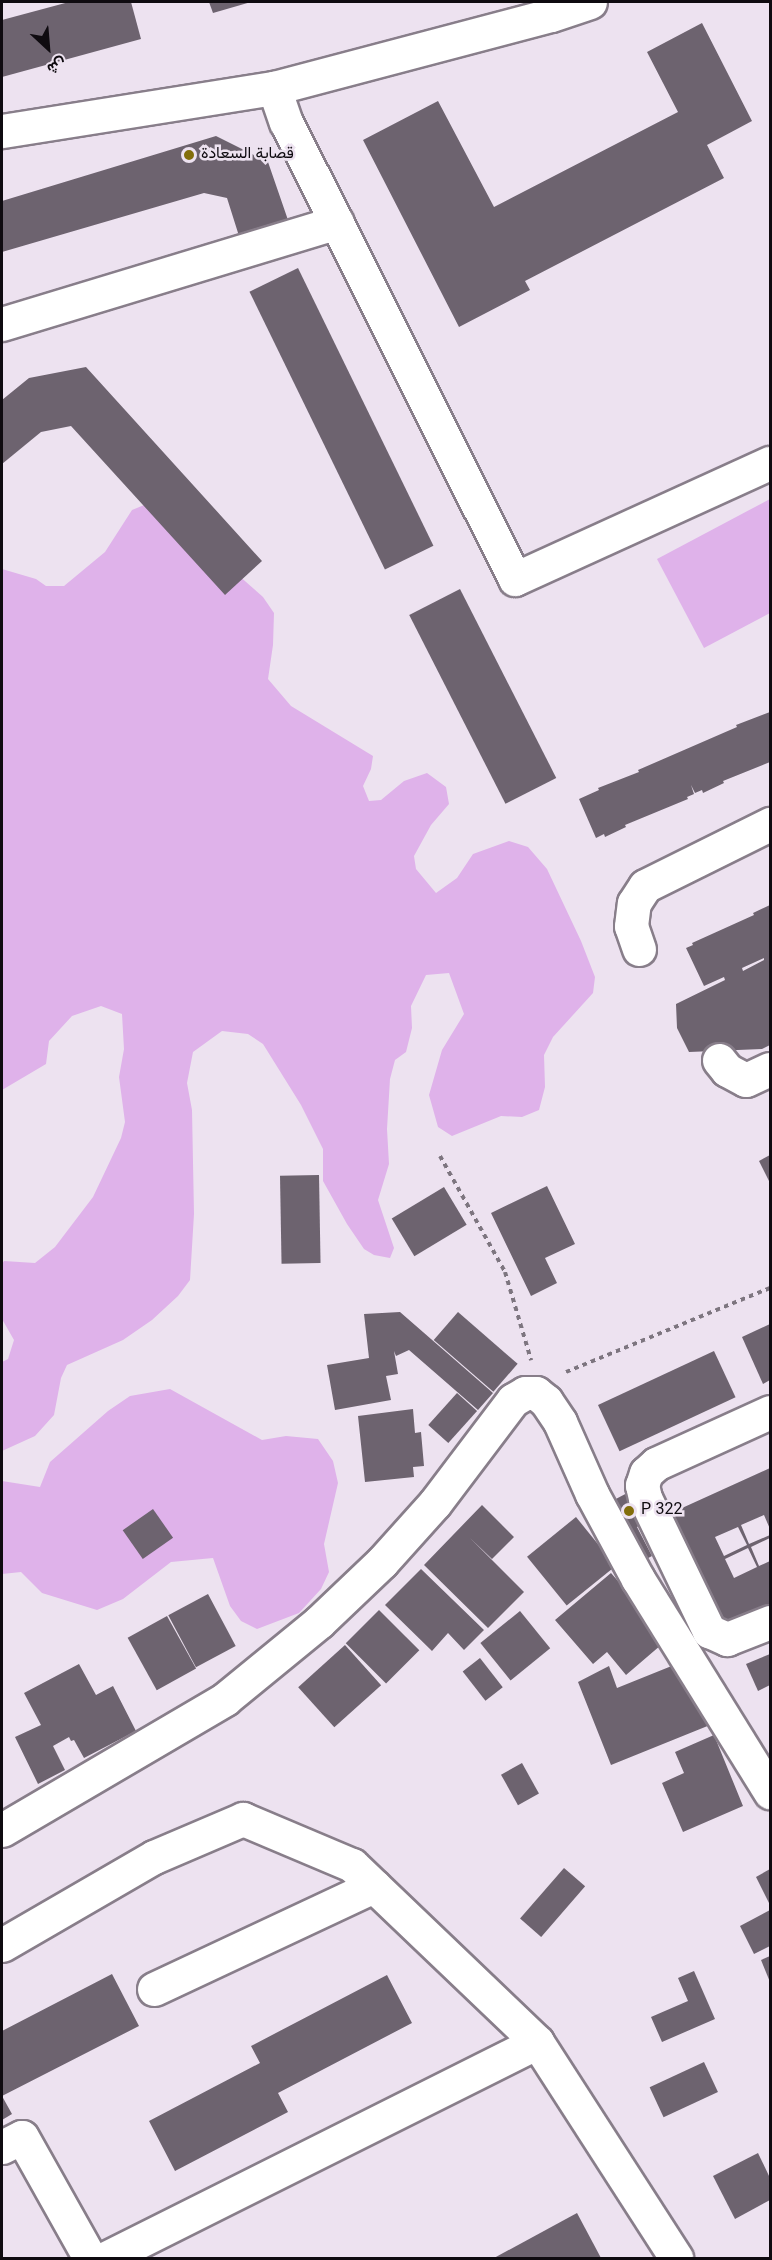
<!DOCTYPE html>
<html>
<head>
<meta charset="utf-8">
<style>
	body { margin:0 }
	#map { position:relative; width:772px; height:2260px; overflow:hidden; background:#ede2f0; font-family:Georgia,Vazirmatn,serif }
	div>[style] { position:absolute }
	.green>* { inset:0; background:#dfb2ea }
	.building>* { inset:0; background:#6d636f; transform-origin:0 0 }
	.path>* { height:4px; margin-top:-2px; transform-origin:0; background:repeating-linear-gradient(90deg,#7d757f 0 4.5px,transparent 0 9px) }
	.roads { filter:drop-shadow(2px 0 #887e8a) drop-shadow(-2px 0 #887e8a) drop-shadow(0 2px #887e8a) drop-shadow(0 -2px #887e8a) }
	.minor>* { height:33px; margin:-16.5px; padding:0 16.5px; transform-origin:16.5px; border-radius:16.5px; background:#fff }
	.dots>* { width:16px; height:16px; translate:-50% -50%; box-sizing:border-box; border:3px solid #ede2f0; border-radius:50% }
	span { translate:-50% -50%; white-space:nowrap; text-align:center; line-height:1.15; -webkit-text-stroke:5px #ede2f0; paint-order:stroke }
	.poi-label { font-size:16px; color:#0f0b10 }
	.left { translate:0 -50%; text-align:left }
	.frame { position:absolute; inset:0; border:3px solid #0f0b10; pointer-events:none }
	.north { position:absolute; left:18px; top:18px; width:60px; height:60px; -webkit-text-stroke:4px #ede2f0; paint-order:stroke; rotate:154deg; font-size:16px; font-weight:700; line-height:24px; text-align:center; color:#0f0b10 }
	.north::after { content:''; display:block; margin:auto; width:21px; height:27px; background:#0f0b10; clip-path:polygon(50% 0,100% 100%,50% 72%,0 100%) }
</style>
</head>
<body>
<div id="map">
	<div class="green">
		<i style="clip-path:polygon(770px 499px,770px 613px,704px 648px,657px 559px)"></i>
		<i style="clip-path:polygon(154px 501px,263px 597px,274px 613px,273px 645px,268px 679px,291px 706px,373px 756px,371px 769px,363px 786px,369px 801px,381px 800px,404px 781px,427px 773px,446px 787px,449px 804px,431px 825px,414px 856px,416px 869px,436px 893px,457px 878px,473px 854px,509px 841px,528px 847px,547px 869px,581px 941px,595px 977px,593px 993px,553px 1037px,544px 1055px,545px 1087px,539px 1110px,522px 1117px,501px 1116px,452px 1136px,438px 1127px,429px 1095px,442px 1050px,464px 1014px,449px 973px,426px 975px,411px 1006px,412px 1028px,406px 1052px,395px 1060px,390px 1079px,387px 1129px,389px 1164px,378px 1200px,394px 1248px,390px 1258px,374px 1255px,364px 1249px,347px 1224px,323px 1181px,323px 1149px,301px 1105px,263px 1044px,248px 1034px,222px 1031px,193px 1052px,187px 1083px,192px 1110px,194px 1214px,190px 1280px,178px 1296px,152px 1320px,123px 1340px,67px 1365px,61px 1378px,54px 1415px,35px 1436px,2px 1451px,2px 1362px,8px 1359px,14px 1340px,2px 1319px,2px 1264px,4px 1261px,35px 1263px,55px 1247px,93px 1197px,121px 1138px,125px 1122px,119px 1077px,124px 1049px,122px 1014px,101px 1006px,72px 1016px,49px 1041px,46px 1064px,2px 1090px,2px 569px,36px 579px,46px 586px,64px 586px,105px 552px,132px 510px)"></i>
		<i style="clip-path:polygon(170px 1389px,262px 1440px,286px 1436px,318px 1439px,333px 1461px,338px 1483px,324px 1544px,329px 1572px,321px 1589px,299px 1613px,257px 1629px,241px 1621px,230px 1606px,213px 1558px,171px 1562px,123px 1599px,97px 1610px,42px 1593px,21px 1572px,2px 1574px,2px 1481px,40px 1487px,50px 1462px,108px 1411px,130px 1396px)"></i>
	</div>
	<div class="building">
		<i style="clip-path:polygon(69px 2px,131px 2px,141px 39px,2px 77px,2px 20px)"></i>
		<i style="clip-path:polygon(209px 2px,251px 2px,213px 13px)"></i>
		<i style="clip-path:polygon(702px 23px,752px 121px,707px 145px,724px 178px,525px 281px,530px 290px,459px 327px,363px 140px,438px 101px,494px 207px,678px 112px,647px 52px)"></i>
		<i style="clip-path:polygon(216px 136px,268px 162px,288px 220px,239px 236px,227px 198px,204px 193px,2px 252px,2px 201px)"></i>
		<i style="left:298px;top:268px;width:309px;height:54px;rotate:64deg"></i>
		<i style="clip-path:polygon(86px 367px,262px 561px,225px 595px,71px 426px,41px 432px,2px 464px,2px 400px,29px 378px)"></i>
		<i style="left:460px;top:589px;width:212px;height:57px;rotate:63deg"></i>
		<i style="clip-path:polygon(770px 712px,770px 762px,723px 781px,724px 783px,703px 793px,702px 790px,695px 793px,691px 785px,694px 794px,687px 797px,688px 799px,625px 825px,626px 827px,605px 837px,604px 834px,596px 838px,579px 799px,599px 790px,598px 788px,639px 772px,638px 770px,737px 727px,736px 725px)"></i>
		<i style="clip-path:polygon(evenodd,770px 905px,770px 1045px,762px 1049px,689px 1052px,677px 1028px,676px 1004px,725px 980px,724px 977px,704px 986px,686px 948px,693px 945px,692px 943px,754px 915px,753px 913px,770px 905px,764px 958px,764px 960px,743px 971px,742px 968px,764px 958px)"></i>
		<i style="clip-path:polygon(770px 1155px,770px 1183px,759px 1161px)"></i>
		<i style="left:319px;top:1175px;width:88px;height:39px;rotate:89deg"></i>
		<i style="clip-path:polygon(547px 1186px,575px 1244px,545px 1258px,557px 1283px,531px 1296px,491px 1213px)"></i>
		<i style="left:444px;top:1187px;width:44px;height:61px;rotate:59deg"></i>
		<i style="clip-path:polygon(400px 1312px,493px 1393px,478px 1410px,409px 1350px,396px 1356px,394px 1351px,398px 1374px,386px 1376px,391px 1400px,335px 1410px,327px 1365px,369px 1358px,364px 1314px)"></i>
		<i style="left:458px;top:1312px;width:79px;height:37px;rotate:41deg"></i>
		<i style="clip-path:polygon(770px 1324px,770px 1380px,763px 1384px,742px 1337px)"></i>
		<i style="left:714px;top:1351px;width:51px;height:128px;rotate:65deg"></i>
		<i style="left:457px;top:1393px;width:27px;height:43px;rotate:42deg"></i>
		<i style="clip-path:polygon(413px 1409px,415px 1433px,421px 1432px,424px 1466px,413px 1467px,414px 1477px,365px 1482px,358px 1416px)"></i>
		<i style="clip-path:polygon(evenodd,770px 1468px,770px 1529px,764px 1515px,741px 1525px,749px 1544px,770px 1535px,770px 1538px,751px 1547px,759px 1566px,770px 1561px,770px 1605px,722px 1627px,671px 1513px,770px 1468px,738px 1527px,747px 1545px,724px 1556px,715px 1537px,738px 1527px,770px 1468px,748px 1548px,757px 1567px,734px 1578px,725px 1559px,748px 1548px)"></i>
		<i style="clip-path:polygon(631px 1491px,646px 1522px,637px 1527px,652px 1556px,635px 1565px,612px 1501px)"></i>
		<i style="clip-path:polygon(482px 1505px,514px 1537px,492px 1559px,470px 1538px,524px 1592px,488px 1628px,424px 1565px)"></i>
		<i style="left:153px;top:1509px;width:35px;height:37px;rotate:55deg"></i>
		<i style="left:576px;top:1517px;width:63px;height:63px;rotate:51deg"></i>
		<i style="clip-path:polygon(421px 1569px,484px 1630px,464px 1650px,448px 1633px,432px 1651px,385px 1605px)"></i>
		<i style="clip-path:polygon(611px 1573px,668px 1639px,626px 1675px,607px 1652px,593px 1664px,555px 1620px)"></i>
		<i style="left:208px;top:1594px;width:59px;height:45px;rotate:62deg"></i>
		<i style="left:379px;top:1610px;width:57px;height:47px;rotate:45deg"></i>
		<i style="left:520px;top:1611px;width:48px;height:51px;rotate:51deg"></i>
		<i style="left:167px;top:1616px;width:60px;height:45px;rotate:61deg"></i>
		<i style="left:345px;top:1645px;width:54px;height:63px;rotate:48deg"></i>
		<i style="clip-path:polygon(770px 1654px,770px 1685px,758px 1691px,746px 1664px)"></i>
		<i style="left:480px;top:1658px;width:37px;height:22px;rotate:52deg"></i>
		<i style="clip-path:polygon(684px 1661px,710px 1725px,611px 1765px,578px 1682px,609px 1666px,617px 1688px)"></i>
		<i style="clip-path:polygon(79px 1664px,96px 1695px,113px 1686px,136px 1731px,84px 1758px,74px 1740px,71px 1741px,69px 1737px,53px 1746px,65px 1770px,38px 1784px,15px 1737px,41px 1725px,24px 1693px)"></i>
		<i style="clip-path:polygon(714px 1735px,743px 1806px,683px 1832px,662px 1783px,684px 1773px,675px 1752px)"></i>
		<i style="left:522px;top:1763px;width:35px;height:24px;rotate:61deg"></i>
		<i style="left:564px;top:1868px;width:28px;height:67px;rotate:41deg"></i>
		<i style="clip-path:polygon(770px 1869px,770px 1905px,756px 1877px)"></i>
		<i style="clip-path:polygon(770px 1910px,770px 1946px,754px 1954px,740px 1926px)"></i>
		<i style="clip-path:polygon(770px 1956px,770px 1982px,761px 1960px)"></i>
		<i style="clip-path:polygon(694px 1971px,715px 2019px,662px 2042px,651px 2017px,688px 2001px,678px 1978px)"></i>
		<i style="clip-path:polygon(112px 1974px,139px 2026px,2px 2096px,12px 2114px,2px 2120px,2px 2031px)"></i>
		<i style="clip-path:polygon(387px 1975px,412px 2023px,278px 2093px,288px 2112px,175px 2171px,149px 2121px,260px 2063px,251px 2046px)"></i>
		<i style="left:704px;top:2062px;width:33px;height:60px;rotate:65deg"></i>
		<i style="clip-path:polygon(758px 2153px,770px 2178px,770px 2200px,735px 2219px,713px 2176px)"></i>
		<i style="clip-path:polygon(577px 2213px,601px 2258px,494px 2258px)"></i>
	</div>
	<div class="path">
		<i style="left:440px;top:1156px;width:133px;rotate:60.7deg"></i>
		<i style="left:505px;top:1272px;width:92px;rotate:73.5deg"></i>
		<i style="left:566px;top:1372px;width:221px;rotate:-22.4deg"></i>
	</div>
	<div class="roads">
		<div class="minor">
			<i style="left:274px;top:88px;width:36px;rotate:71deg"></i>
			<i style="left:286px;top:122px;width:511px;rotate:63.38deg"></i>
			<i style="left:515px;top:579px;width:280px;rotate:-24.5deg"></i>
			<i style="left:2px;top:131px;width:275px;rotate:-9deg"></i>
			<i style="left:274px;top:88px;width:286px;rotate:-14.8deg"></i>
			<i style="left:551px;top:15px;width:41px;rotate:-18.4deg"></i>
			<i style="left:2px;top:324px;width:350px;rotate:-16.9deg"></i>
			<i style="left:639px;top:949px;width:24px;rotate:-109deg"></i>
			<i style="left:631px;top:926px;width:23px;rotate:-83deg"></i>
			<i style="left:634px;top:903px;width:20px;rotate:-57deg"></i>
			<i style="left:645px;top:886px;width:140px;rotate:-26.4deg"></i>
			<i style="left:719px;top:1060px;width:13px;rotate:51deg"></i>
			<i style="left:727px;top:1070px;width:21px;rotate:28deg"></i>
			<i style="left:746px;top:1080px;width:26px;rotate:-25deg"></i>
			<i style="left:770px;top:1412px;width:125px;rotate:155.5deg"></i>
			<i style="left:656px;top:1464px;width:13px;rotate:138deg"></i>
			<i style="left:646px;top:1473px;width:13px;rotate:108deg"></i>
			<i style="left:642px;top:1485px;width:13px;rotate:77deg"></i>
			<i style="left:645px;top:1498px;width:148px;rotate:64.3deg"></i>
			<i style="left:709px;top:1631px;width:20px;rotate:24deg"></i>
			<i style="left:727px;top:1639px;width:46px;rotate:-21.6deg"></i>
			<i style="left:2px;top:1830px;width:259px;rotate:-30.4deg"></i>
			<i style="left:225px;top:1699px;width:122px;rotate:-39.3deg"></i>
			<i style="left:319px;top:1622px;width:87px;rotate:-43.6deg"></i>
			<i style="left:382px;top:1562px;width:79px;rotate:-48.1deg"></i>
			<i style="left:435px;top:1503px;width:129px;rotate:-52.9deg"></i>
			<i style="left:513px;top:1400px;width:14px;rotate:-30deg"></i>
			<i style="left:525px;top:1393px;width:11px"></i>
			<i style="left:536px;top:1393px;width:13px;rotate:39deg"></i>
			<i style="left:546px;top:1401px;width:25px;rotate:56deg"></i>
			<i style="left:560px;top:1422px;width:79px;rotate:66deg"></i>
			<i style="left:592px;top:1494px;width:97px;rotate:61.6deg"></i>
			<i style="left:638px;top:1579px;width:251px;rotate:58.2deg"></i>
			<i style="left:2px;top:1945px;width:176px;rotate:-30.1deg"></i>
			<i style="left:154px;top:1857px;width:97px;rotate:-23.1deg"></i>
			<i style="left:243px;top:1819px;width:118px;rotate:22.9deg"></i>
			<i style="left:352px;top:1865px;width:256px;rotate:43.7deg"></i>
			<i style="left:537px;top:2042px;width:257px;rotate:57.2deg"></i>
			<i style="left:154px;top:1989px;width:243px;rotate:-25.1deg"></i>
			<i style="left:2px;top:2147px;width:22px;rotate:-27deg"></i>
			<i style="left:22px;top:2137px;width:139px;rotate:60.7deg"></i>
			<i style="left:106px;top:2258px;width:482px;rotate:-26.6deg"></i>
		</div>
	</div>
	<div class="dots">
		<i style="left:189px;top:155px;background:#826e0b"></i>
		<i style="left:629px;top:1511px;background:#826e0b"></i>
	</div>
	<div class="poi-label">
		<span class="left" style="left:201px;top:155px">قصابة السعادة</span>
		<span class="left" style="left:641px;top:1511px">P 322</span>
	</div>
	<div class="frame"></div>
	<div class="north">ش</div>
</div>
</body>
</html>
